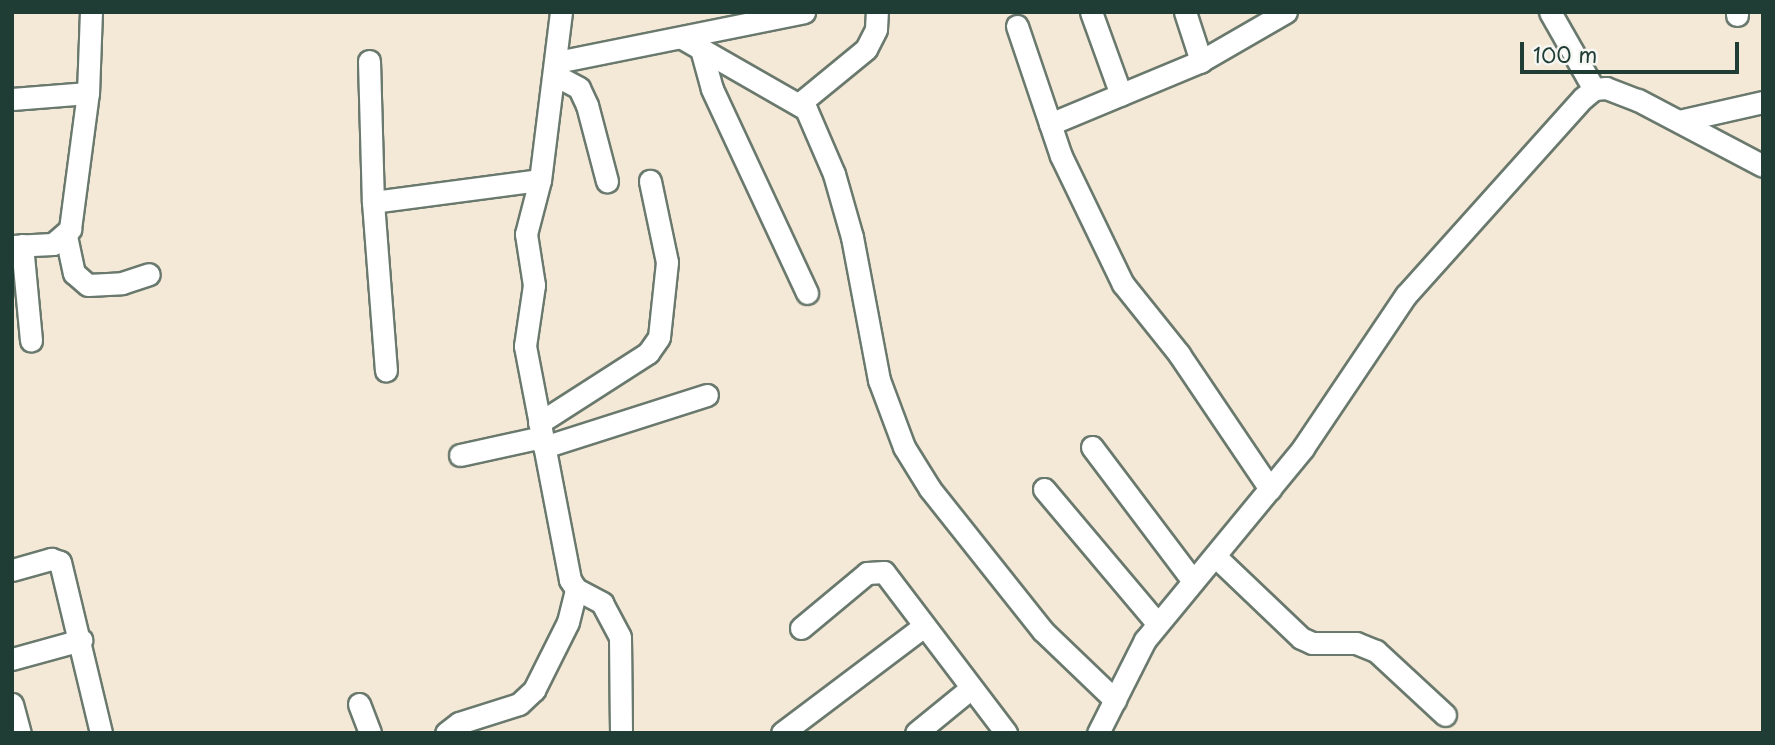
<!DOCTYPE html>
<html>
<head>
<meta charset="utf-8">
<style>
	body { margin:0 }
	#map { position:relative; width:1775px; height:745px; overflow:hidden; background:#f4e8d7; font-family:"Playpen Sans",sans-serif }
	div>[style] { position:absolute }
	.roads { filter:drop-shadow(2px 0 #6a796d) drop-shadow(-2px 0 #6a796d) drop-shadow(0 2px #6a796d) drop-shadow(0 -2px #6a796d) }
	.minor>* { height:21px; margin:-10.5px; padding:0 10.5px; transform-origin:10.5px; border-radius:10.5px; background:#fff }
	span { translate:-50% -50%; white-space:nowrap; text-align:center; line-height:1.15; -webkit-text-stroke:5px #f6f6f2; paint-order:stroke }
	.frame { position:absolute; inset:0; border:14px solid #1f3d34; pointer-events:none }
	.scale { position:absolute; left:1520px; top:42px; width:219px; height:32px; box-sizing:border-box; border:4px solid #1f3d34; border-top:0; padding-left:9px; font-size:21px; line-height:24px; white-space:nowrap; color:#1f3d34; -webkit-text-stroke:5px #f6f6f2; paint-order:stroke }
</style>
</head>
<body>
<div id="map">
	<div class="roads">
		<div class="minor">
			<i style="left:561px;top:12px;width:169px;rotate:97.1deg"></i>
			<i style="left:540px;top:180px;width:56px;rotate:104.5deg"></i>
			<i style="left:526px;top:234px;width:52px;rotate:81.1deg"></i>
			<i style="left:534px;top:285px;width:62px;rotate:98.4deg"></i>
			<i style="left:525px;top:346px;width:238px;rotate:79.1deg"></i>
			<i style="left:570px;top:580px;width:11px;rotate:56deg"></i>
			<i style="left:576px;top:589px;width:30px;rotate:28deg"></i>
			<i style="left:602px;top:603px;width:38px;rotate:62deg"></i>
			<i style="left:620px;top:637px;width:96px;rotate:89.4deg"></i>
			<i style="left:1091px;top:12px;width:88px;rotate:70.1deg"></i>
			<i style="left:1185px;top:12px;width:52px;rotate:71.9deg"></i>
			<i style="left:1550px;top:12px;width:89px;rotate:60.3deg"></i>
			<i style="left:1737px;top:12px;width:3px;rotate:90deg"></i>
			<i style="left:1017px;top:26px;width:137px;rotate:71.3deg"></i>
			<i style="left:1061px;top:156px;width:142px;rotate:64.2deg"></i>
			<i style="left:1123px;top:284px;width:90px;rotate:51.3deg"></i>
			<i style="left:1179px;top:354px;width:163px;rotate:56deg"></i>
			<i style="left:682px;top:38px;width:143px;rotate:29.8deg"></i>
			<i style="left:806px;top:109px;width:71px;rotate:66.7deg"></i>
			<i style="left:834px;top:174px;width:66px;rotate:74.1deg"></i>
			<i style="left:852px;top:237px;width:146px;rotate:79.3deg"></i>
			<i style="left:879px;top:380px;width:72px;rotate:69.5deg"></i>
			<i style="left:904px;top:447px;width:49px;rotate:58.2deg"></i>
			<i style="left:930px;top:489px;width:181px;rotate:51.5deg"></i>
			<i style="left:1043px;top:631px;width:100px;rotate:43.8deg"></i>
			<i style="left:701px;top:49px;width:41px;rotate:74.6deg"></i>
			<i style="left:712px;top:89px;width:225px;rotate:65deg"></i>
			<i style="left:369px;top:61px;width:141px;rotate:88.4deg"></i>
			<i style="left:373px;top:202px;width:169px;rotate:85.6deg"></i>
			<i style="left:557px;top:62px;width:252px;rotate:-11.4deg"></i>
			<i style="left:555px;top:75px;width:27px;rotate:28deg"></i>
			<i style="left:579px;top:88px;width:19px;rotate:65deg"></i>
			<i style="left:587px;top:105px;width:79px;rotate:75.3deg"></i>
			<i style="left:12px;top:99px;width:76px;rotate:-4.5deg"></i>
			<i style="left:88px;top:93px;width:81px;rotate:-87.9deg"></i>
			<i style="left:799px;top:104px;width:87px;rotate:-39.4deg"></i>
			<i style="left:866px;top:49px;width:22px;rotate:-63deg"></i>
			<i style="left:876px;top:29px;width:17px;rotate:-87deg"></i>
			<i style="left:1679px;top:121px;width:86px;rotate:-12.7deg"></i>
			<i style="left:1050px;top:124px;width:164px;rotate:-22.6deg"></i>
			<i style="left:1201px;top:61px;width:98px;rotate:-30deg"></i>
			<i style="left:373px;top:202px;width:168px;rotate:-7.5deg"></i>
			<i style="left:66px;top:236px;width:38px;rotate:78deg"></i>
			<i style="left:74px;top:273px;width:18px;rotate:41deg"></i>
			<i style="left:88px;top:285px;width:34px;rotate:-3deg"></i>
			<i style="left:122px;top:283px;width:28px;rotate:-18deg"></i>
			<i style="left:22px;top:245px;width:96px;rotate:84.6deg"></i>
			<i style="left:12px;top:246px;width:41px;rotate:-2.8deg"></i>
			<i style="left:53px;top:244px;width:23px;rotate:-41deg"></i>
			<i style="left:70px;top:229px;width:137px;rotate:-82.5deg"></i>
			<i style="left:539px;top:423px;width:130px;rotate:-32.7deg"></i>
			<i style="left:648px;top:353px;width:19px;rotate:-55deg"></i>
			<i style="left:659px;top:337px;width:75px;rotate:-83.9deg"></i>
			<i style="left:667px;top:262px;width:83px;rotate:-101.9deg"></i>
			<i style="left:544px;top:447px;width:171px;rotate:-17.7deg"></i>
			<i style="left:1092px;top:447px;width:168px;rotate:53deg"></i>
			<i style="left:460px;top:455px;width:84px;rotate:-12.4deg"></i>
			<i style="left:1044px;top:489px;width:175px;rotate:49.9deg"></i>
			<i style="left:1215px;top:556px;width:119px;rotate:43.6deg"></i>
			<i style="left:1301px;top:638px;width:12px;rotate:24deg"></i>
			<i style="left:1312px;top:643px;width:44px"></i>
			<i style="left:1356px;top:643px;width:22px;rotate:22deg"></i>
			<i style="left:1376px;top:651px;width:94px;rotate:42.8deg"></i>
			<i style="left:12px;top:570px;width:41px;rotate:-15.8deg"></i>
			<i style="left:51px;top:559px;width:9px;rotate:18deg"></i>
			<i style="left:60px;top:562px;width:176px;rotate:76.5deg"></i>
			<i style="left:801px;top:628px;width:86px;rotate:-39.8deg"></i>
			<i style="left:867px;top:573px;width:17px;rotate:-3deg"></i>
			<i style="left:884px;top:572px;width:202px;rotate:52.8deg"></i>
			<i style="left:12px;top:659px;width:72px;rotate:-15.4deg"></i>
			<i style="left:12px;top:704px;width:30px;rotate:75deg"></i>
			<i style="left:359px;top:704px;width:31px;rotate:69deg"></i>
			<i style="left:446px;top:733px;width:16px;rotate:-38deg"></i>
			<i style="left:459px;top:723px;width:63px;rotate:-17.6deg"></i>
			<i style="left:519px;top:704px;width:21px;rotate:-43deg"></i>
			<i style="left:534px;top:690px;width:76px;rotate:-63.4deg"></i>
			<i style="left:568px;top:622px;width:34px;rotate:-76deg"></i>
			<i style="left:782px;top:733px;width:178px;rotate:-37deg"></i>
			<i style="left:916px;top:733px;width:71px;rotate:-39.3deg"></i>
			<i style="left:1098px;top:733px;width:104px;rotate:-63.2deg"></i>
			<i style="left:1145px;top:640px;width:249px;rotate:-50.5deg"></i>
			<i style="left:1303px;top:448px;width:184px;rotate:-56.1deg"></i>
			<i style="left:1406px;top:295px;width:265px;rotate:-48.1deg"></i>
			<i style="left:1583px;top:98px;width:14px;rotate:-39deg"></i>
			<i style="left:1594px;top:89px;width:12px;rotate:-5deg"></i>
			<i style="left:1606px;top:88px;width:34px;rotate:21deg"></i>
			<i style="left:1638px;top:100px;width:141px;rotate:27.8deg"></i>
		</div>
	</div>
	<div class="frame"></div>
	<div class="scale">100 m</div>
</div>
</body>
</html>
